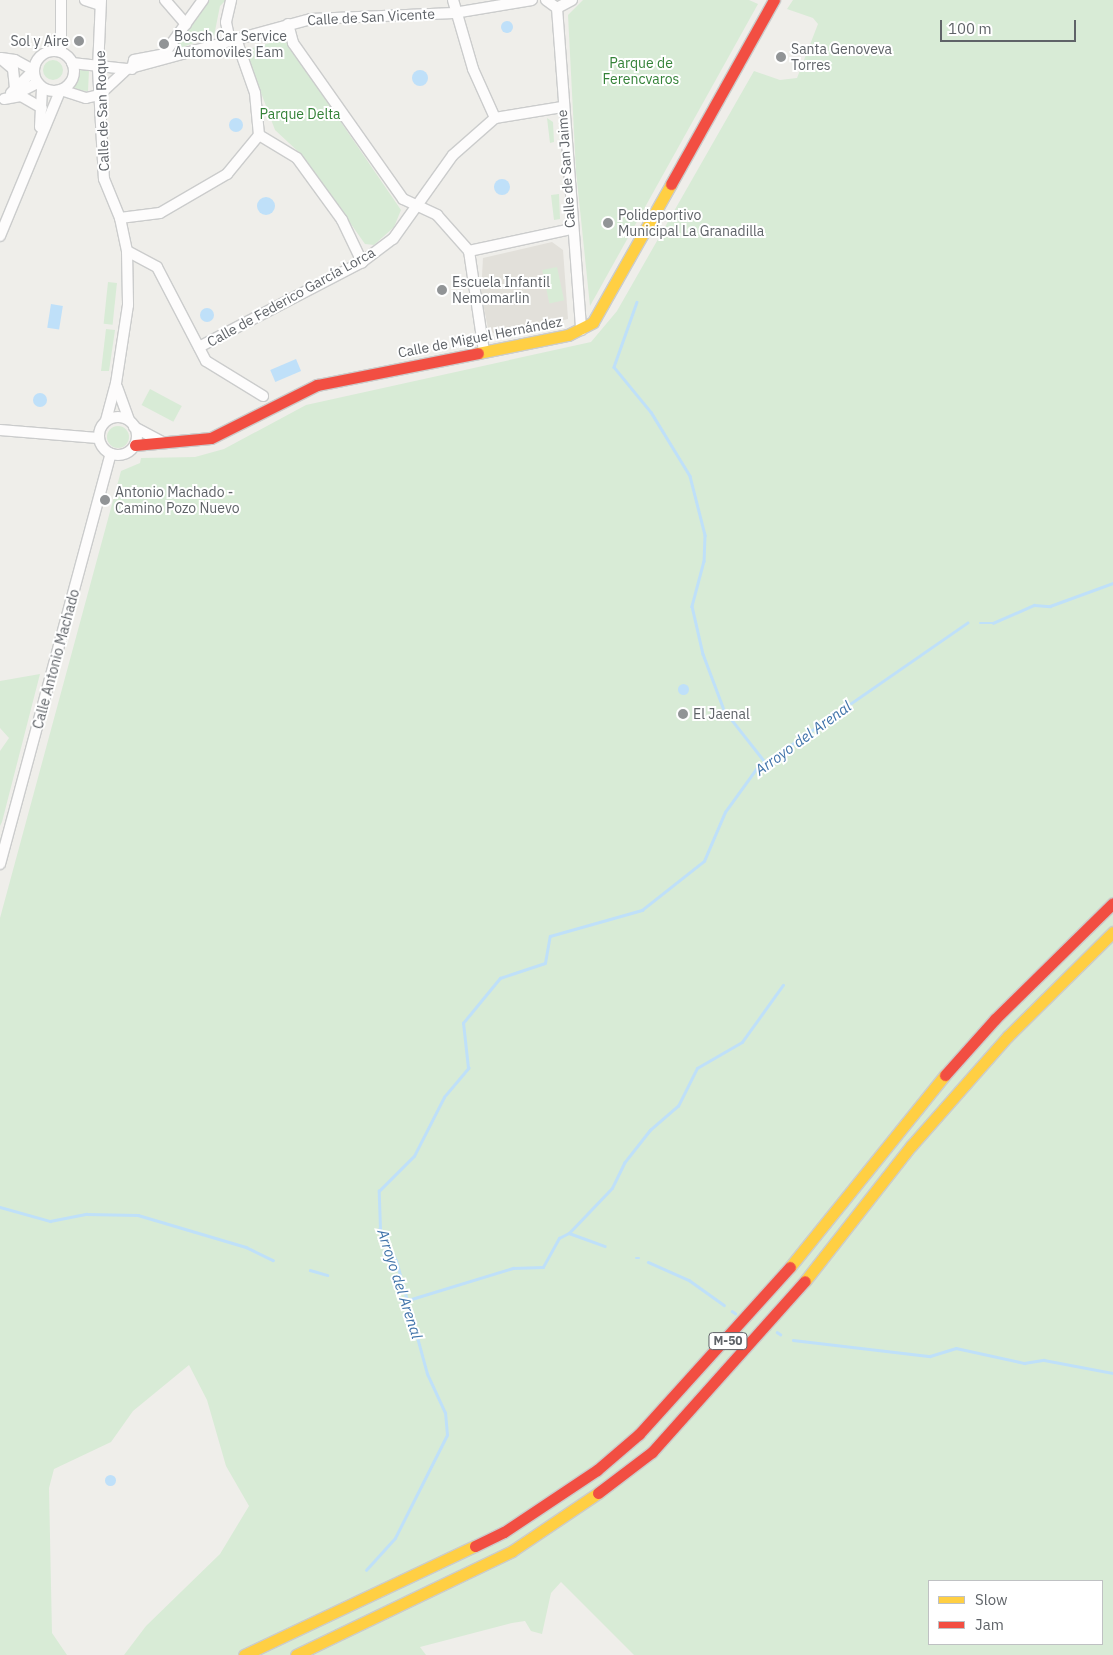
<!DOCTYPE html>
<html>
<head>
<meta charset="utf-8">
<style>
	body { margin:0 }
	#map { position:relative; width:1113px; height:1655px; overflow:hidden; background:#efeeea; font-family:"IBM Plex Sans",sans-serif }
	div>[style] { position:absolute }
	.education>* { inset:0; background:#e2e0da }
	.green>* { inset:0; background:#d8ebd6; transform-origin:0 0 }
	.round { border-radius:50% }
	.water>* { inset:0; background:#bfe0f9; transform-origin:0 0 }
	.stream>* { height:2.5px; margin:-1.25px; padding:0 1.25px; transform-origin:1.25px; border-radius:1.25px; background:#bfe0f9 }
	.roads { filter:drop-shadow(1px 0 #cbcccc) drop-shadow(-1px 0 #cbcccc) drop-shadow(0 1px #cbcccc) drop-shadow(0 -1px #cbcccc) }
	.street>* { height:10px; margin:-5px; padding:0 5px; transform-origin:5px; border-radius:5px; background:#fdfcfc }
	.street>.ring { margin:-5px; padding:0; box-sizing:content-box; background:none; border:10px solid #fdfcfc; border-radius:50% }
	.slow>* { height:11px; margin:-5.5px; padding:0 5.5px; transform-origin:5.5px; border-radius:5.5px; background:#ffcf43 }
	.jam>* { height:11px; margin:-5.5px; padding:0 5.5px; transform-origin:5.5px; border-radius:5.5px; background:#f24e42 }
	.dots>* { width:14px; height:14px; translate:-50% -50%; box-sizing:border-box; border:2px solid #fff; border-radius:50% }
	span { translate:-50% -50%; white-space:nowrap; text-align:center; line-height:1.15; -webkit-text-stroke:4px #fff; paint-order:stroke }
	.shield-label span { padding:1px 4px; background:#fff; border:1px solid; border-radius:4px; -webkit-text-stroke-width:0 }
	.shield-label { font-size:12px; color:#5f6368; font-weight:700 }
	.street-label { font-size:14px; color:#5f6368 }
	.poi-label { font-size:14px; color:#5f6368 }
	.left { translate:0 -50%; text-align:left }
	.right { translate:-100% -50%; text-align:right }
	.park-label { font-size:14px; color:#348238 }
	.water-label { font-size:15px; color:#4174aa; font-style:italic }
	.legend { position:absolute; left:928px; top:1580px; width:175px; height:65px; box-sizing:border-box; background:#fff; border:1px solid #bfc1c3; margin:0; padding:6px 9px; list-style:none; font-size:15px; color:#5f6368 }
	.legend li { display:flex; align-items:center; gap:10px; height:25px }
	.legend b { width:25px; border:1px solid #bfc1c3 }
	.scale { position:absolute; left:940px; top:20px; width:136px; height:22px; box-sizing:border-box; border:2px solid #5f6368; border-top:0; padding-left:6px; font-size:15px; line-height:18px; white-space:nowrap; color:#5f6368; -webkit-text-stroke:4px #fff; paint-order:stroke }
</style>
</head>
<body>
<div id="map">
	<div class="education">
		<i style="clip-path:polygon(552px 242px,563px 250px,568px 319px,497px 336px,488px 328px,481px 294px,483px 258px)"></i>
	</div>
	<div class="green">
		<i style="clip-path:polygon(208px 0,226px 0,220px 6px,214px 36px,174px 50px)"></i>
		<i style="clip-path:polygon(583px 0,749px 0,758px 4px,590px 306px,576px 171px,568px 15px)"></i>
		<i style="clip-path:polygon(evenodd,793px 0,1113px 0,1113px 1655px,634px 1655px,561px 1582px,551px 1593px,542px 1634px,531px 1631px,525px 1621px,512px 1623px,420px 1647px,426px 1655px,124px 1655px,146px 1626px,220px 1554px,249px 1506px,226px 1466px,207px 1400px,189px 1365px,133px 1411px,111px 1442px,54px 1469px,49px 1488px,52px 1633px,67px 1655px,0 1655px,0 918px,121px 471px,140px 463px,141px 458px,195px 457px,224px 449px,306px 405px,591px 342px,617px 311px,754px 71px,780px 80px,797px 78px,818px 24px,813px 18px,787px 9px,793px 0,929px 1581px,1102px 1581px,1102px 1644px,929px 1644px,929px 1581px)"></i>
		<i style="clip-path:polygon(284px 39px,401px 210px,394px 227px,374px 245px,365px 244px,303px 156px,275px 130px,245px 50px)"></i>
		<i class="round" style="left:43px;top:60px;width:20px;height:20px"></i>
		<i style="clip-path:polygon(79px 68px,89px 70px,88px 91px,72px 90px)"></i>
		<i style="clip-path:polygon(547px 118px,553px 122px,554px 142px,550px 143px)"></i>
		<i style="clip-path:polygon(559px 194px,560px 219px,554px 220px,551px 195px)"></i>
		<i style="left:557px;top:267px;width:34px;height:15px;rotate:78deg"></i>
		<i style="left:108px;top:282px;width:9px;height:42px;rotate:6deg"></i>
		<i style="clip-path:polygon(106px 329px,115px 330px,109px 371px,101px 371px)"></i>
		<i style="left:150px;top:389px;width:36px;height:18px;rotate:28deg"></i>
		<i class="round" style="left:107px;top:426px;width:22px;height:22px"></i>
		<i style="clip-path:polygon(40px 674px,2px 822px,0 826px,0 751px,9px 738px,0 728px,0 681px)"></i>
	</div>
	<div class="water">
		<i class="round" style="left:501px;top:21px;width:12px;height:12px"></i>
		<i class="round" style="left:412px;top:70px;width:16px;height:16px"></i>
		<i class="round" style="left:229px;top:118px;width:14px;height:14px"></i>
		<i class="round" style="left:494px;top:179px;width:16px;height:16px"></i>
		<i class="round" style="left:257px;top:197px;width:18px;height:18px"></i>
		<i style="left:51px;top:304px;width:12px;height:24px;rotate:9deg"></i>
		<i class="round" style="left:200px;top:308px;width:14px;height:14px"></i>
		<i style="left:296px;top:359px;width:13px;height:28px;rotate:67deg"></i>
		<i class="round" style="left:33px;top:393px;width:14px;height:14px"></i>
		<i class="round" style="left:677.5px;top:683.5px;width:11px;height:11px"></i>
		<i class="round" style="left:104.5px;top:1474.5px;width:11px;height:11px"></i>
	</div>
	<div class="stream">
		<i style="left:637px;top:302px;width:69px;rotate:109.5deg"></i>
		<i style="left:614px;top:367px;width:58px;rotate:50.6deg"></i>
		<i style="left:651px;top:412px;width:75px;rotate:58.6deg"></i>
		<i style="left:690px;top:476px;width:61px;rotate:75.7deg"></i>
		<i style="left:705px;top:535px;width:26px;rotate:92deg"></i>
		<i style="left:704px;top:561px;width:47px;rotate:104.9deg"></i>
		<i style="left:692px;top:606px;width:49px;rotate:77.1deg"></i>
		<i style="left:703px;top:654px;width:60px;rotate:69.4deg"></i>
		<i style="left:724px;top:710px;width:66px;rotate:51.7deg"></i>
		<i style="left:980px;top:623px;width:13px"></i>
		<i style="left:993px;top:623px;width:45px;rotate:-23.7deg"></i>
		<i style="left:1034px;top:605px;width:16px;rotate:4deg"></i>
		<i style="left:1050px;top:606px;width:67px;rotate:-20.1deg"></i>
		<i style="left:0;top:1207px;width:52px;rotate:15.6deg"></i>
		<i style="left:50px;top:1221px;width:37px;rotate:-11deg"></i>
		<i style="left:86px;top:1214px;width:52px;rotate:1.1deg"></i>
		<i style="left:138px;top:1215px;width:113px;rotate:16.5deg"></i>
		<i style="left:246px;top:1247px;width:30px;rotate:26deg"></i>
		<i style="left:569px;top:1233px;width:62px;rotate:-46.3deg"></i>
		<i style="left:612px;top:1188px;width:28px;rotate:-64deg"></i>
		<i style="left:624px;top:1163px;width:42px;rotate:-51.8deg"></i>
		<i style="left:650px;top:1130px;width:37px;rotate:-41deg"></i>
		<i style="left:678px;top:1106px;width:42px;rotate:-63.4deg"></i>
		<i style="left:697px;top:1068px;width:52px;rotate:-30deg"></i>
		<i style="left:742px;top:1042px;width:70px;rotate:-54.3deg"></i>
		<i style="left:636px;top:1258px;width:3px"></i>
		<i style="left:648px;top:1262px;width:45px;rotate:23.7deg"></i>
		<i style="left:689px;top:1280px;width:43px;rotate:35.5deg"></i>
		<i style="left:310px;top:1270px;width:18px;rotate:16deg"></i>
		<i style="left:405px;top:1301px;width:113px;rotate:-17deg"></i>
		<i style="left:513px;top:1268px;width:30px;rotate:-2deg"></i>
		<i style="left:543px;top:1267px;width:33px;rotate:-61deg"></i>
		<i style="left:559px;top:1238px;width:11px;rotate:-27deg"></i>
		<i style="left:569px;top:1233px;width:38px;rotate:20deg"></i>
		<i style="left:732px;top:1311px;width:4px;rotate:34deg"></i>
		<i style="left:777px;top:1332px;width:4px;rotate:34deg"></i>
		<i style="left:793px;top:1340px;width:138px;rotate:6.7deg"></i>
		<i style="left:930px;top:1356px;width:27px;rotate:-17deg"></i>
		<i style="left:956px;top:1348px;width:70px;rotate:12.4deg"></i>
		<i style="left:1024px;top:1363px;width:20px;rotate:-9deg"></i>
		<i style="left:1044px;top:1360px;width:70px;rotate:10.7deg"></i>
		<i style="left:366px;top:1570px;width:43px;rotate:-47.8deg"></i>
		<i style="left:395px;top:1538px;width:115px;rotate:-63.2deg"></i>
		<i style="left:447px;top:1435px;width:22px;rotate:-95deg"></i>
		<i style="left:445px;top:1413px;width:43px;rotate:-114.8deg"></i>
		<i style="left:427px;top:1374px;width:117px;rotate:-105.3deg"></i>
		<i style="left:396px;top:1261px;width:36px;rotate:-117deg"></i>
		<i style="left:380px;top:1229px;width:38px;rotate:-92deg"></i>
		<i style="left:379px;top:1191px;width:49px;rotate:-45deg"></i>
		<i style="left:414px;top:1156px;width:66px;rotate:-63deg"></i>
		<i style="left:444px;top:1097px;width:38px;rotate:-50deg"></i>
		<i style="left:468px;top:1068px;width:45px;rotate:-96.3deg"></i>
		<i style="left:463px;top:1023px;width:58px;rotate:-50.6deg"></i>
		<i style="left:500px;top:978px;width:47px;rotate:-18.4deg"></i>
		<i style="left:545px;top:963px;width:27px;rotate:-80deg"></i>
		<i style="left:550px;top:936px;width:96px;rotate:-15.8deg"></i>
		<i style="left:642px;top:910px;width:79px;rotate:-38.3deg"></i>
		<i style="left:704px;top:861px;width:53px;rotate:-66.8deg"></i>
		<i style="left:725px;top:812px;width:53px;rotate:-54.2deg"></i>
		<i style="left:756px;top:769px;width:257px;rotate:-34.7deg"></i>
	</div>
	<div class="roads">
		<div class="street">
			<i style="left:61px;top:0;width:52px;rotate:90deg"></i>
			<i style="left:85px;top:0;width:16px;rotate:18deg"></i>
			<i style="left:101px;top:0;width:69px;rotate:92.5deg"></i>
			<i style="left:98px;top:69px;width:110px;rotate:86.9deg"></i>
			<i style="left:104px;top:179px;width:42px;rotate:67.7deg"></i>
			<i style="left:120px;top:218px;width:34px;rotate:78deg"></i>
			<i style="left:127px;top:251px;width:54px;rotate:88.9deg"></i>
			<i style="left:128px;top:305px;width:79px;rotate:98.7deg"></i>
			<i style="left:116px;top:383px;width:39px;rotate:105deg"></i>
			<i style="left:165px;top:0;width:32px;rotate:49deg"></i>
			<i style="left:453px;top:0;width:72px;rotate:73.8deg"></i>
			<i style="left:473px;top:69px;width:54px;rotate:65.8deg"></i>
			<i style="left:546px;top:0;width:14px;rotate:36deg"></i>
			<i style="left:557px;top:8px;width:17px;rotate:-28deg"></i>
			<i style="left:557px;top:8px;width:323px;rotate:85.7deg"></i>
			<i style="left:288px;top:24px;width:20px;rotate:75deg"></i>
			<i style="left:293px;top:43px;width:191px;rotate:54.8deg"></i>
			<i style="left:403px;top:199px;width:38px;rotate:25deg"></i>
			<i style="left:437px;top:215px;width:48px;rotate:48.4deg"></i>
			<i style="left:469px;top:251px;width:101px;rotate:81.5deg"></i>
			<i style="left:236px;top:39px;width:57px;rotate:70.6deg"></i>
			<i style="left:255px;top:93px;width:42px;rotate:84.6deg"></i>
			<i style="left:259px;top:135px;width:44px;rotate:31.2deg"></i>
			<i style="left:297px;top:158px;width:77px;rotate:54deg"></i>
			<i style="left:342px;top:220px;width:47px;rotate:64.5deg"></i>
			<i style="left:230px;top:41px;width:19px;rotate:-102deg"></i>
			<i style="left:226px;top:22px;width:23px;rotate:-77deg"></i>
			<i class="ring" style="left:34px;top:51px;width:30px;height:30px"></i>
			<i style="left:0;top:58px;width:17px;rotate:40deg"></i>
			<i style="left:13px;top:69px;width:20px;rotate:84deg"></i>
			<i style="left:1px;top:58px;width:14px;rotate:8deg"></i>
			<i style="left:15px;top:60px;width:21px;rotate:29deg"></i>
			<i style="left:72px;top:63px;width:55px;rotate:6.2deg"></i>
			<i style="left:132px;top:69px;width:9px;rotate:-77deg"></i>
			<i style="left:134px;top:60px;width:31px;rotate:-11deg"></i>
			<i style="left:164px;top:54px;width:67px;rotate:-54.2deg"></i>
			<i style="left:61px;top:90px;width:26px;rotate:18deg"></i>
			<i style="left:86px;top:98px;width:13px;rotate:-13deg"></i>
			<i style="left:99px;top:95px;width:38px;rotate:-43deg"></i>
			<i style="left:127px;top:69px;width:191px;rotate:-15.2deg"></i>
			<i style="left:311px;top:19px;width:143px;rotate:-2.4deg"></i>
			<i style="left:454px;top:13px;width:79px;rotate:-9.5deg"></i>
			<i style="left:11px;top:93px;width:31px;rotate:-45deg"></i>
			<i style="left:12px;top:96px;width:28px;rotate:-27deg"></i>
			<i style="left:4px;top:99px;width:17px;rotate:-10deg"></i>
			<i style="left:21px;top:96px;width:24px;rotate:30deg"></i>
			<i style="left:40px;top:127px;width:39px;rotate:-87deg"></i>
			<i style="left:120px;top:218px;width:40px;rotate:-7.1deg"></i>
			<i style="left:160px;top:213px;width:78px;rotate:-30.2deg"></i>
			<i style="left:227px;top:174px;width:50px;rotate:-50.6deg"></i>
			<i style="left:0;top:236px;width:157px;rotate:-67.5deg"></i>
			<i style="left:127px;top:251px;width:34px;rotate:28deg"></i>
			<i style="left:157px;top:267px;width:106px;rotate:62.5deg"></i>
			<i style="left:206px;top:361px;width:67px;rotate:31.6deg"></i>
			<i style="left:469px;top:251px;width:104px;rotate:-12.2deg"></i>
			<i style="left:199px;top:347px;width:184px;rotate:-27.5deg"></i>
			<i style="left:362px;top:262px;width:39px;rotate:-37deg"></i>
			<i style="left:393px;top:239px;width:103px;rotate:-54.5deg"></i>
			<i style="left:453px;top:155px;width:56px;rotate:-41.4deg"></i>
			<i style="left:495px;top:118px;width:68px;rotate:-9.3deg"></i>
			<i style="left:117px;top:387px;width:35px;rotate:70deg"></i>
			<i class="ring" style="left:99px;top:417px;width:28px;height:28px"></i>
			<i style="left:134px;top:427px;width:32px;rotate:28deg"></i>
			<i style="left:0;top:430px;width:98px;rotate:4.7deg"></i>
			<i style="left:0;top:864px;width:425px;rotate:-74.9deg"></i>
		</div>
		<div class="slow">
			<i style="left:478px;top:353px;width:92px;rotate:-11.3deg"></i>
			<i style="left:568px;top:335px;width:28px;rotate:-27deg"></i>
			<i style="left:593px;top:322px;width:159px;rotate:-60.5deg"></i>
			<i style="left:790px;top:1267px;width:247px;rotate:-51.1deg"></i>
			<i style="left:805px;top:1281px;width:172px;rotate:-51.9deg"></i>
			<i style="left:911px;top:1146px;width:147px;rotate:-48.6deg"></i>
			<i style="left:1008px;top:1036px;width:148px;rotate:-44.7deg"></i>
			<i style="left:244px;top:1655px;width:255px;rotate:-25.3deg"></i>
			<i style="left:296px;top:1655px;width:240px;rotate:-25.7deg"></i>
			<i style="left:512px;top:1551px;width:104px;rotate:-34deg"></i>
		</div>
		<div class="jam">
			<i style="left:671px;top:184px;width:211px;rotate:-60.8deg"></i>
			<i style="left:135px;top:445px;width:76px;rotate:-5.3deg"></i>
			<i style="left:211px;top:438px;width:119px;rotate:-26.6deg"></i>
			<i style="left:317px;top:385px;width:164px;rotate:-11.2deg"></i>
			<i style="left:945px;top:1075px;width:75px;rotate:-48.2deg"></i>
			<i style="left:995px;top:1019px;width:165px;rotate:-44.5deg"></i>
			<i style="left:598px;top:1493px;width:68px;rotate:-37.2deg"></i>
			<i style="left:652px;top:1452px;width:229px;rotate:-48.2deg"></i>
			<i style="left:475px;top:1546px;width:32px;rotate:-26deg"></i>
			<i style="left:504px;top:1532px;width:112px;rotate:-33.7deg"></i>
			<i style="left:597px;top:1470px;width:55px;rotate:-40.6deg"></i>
			<i style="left:639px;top:1434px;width:225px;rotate:-47.9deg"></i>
		</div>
	</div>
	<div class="dots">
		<i style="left:79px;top:41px;background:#919496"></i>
		<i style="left:164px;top:44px;background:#919496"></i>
		<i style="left:781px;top:57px;background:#919496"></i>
		<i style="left:608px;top:223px;background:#919496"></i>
		<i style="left:442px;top:290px;background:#919496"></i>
		<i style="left:105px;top:500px;background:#919496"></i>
		<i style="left:683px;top:714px;background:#919496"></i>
	</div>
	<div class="shield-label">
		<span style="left:728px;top:1341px">M-50</span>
	</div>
	<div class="street-label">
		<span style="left:371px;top:17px;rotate:-3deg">Calle de San Vicente</span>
		<span style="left:102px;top:111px;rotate:-92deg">Calle de San Roque</span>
		<span style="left:566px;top:169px;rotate:-94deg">Calle de San Jaime</span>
		<span style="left:291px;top:297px;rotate:-29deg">Calle de Federico García Lorca</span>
		<span style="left:480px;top:337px;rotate:-11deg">Calle de Miguel Hernández</span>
		<span style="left:56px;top:659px;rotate:-75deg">Calle Antonio Machado</span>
	</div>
	<div class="poi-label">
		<span class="left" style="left:174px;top:44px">Bosch Car Service<br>Automoviles Eam</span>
		<span class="right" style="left:69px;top:41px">Sol y Aire</span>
		<span class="left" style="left:791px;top:57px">Santa Genoveva<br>Torres</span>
		<span class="left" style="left:618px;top:223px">Polideportivo<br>Municipal La Granadilla</span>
		<span class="left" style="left:452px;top:290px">Escuela Infantil<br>Nemomarlin</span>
		<span class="left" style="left:115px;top:500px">Antonio Machado -<br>Camino Pozo Nuevo</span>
		<span class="left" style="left:693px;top:714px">El Jaenal</span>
	</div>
	<div class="park-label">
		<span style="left:641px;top:71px">Parque de<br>Ferencvaros</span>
		<span style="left:300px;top:114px">Parque Delta</span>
	</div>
	<div class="water-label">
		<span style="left:803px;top:738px;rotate:-36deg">Arroyo del Arenal</span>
		<span style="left:400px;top:1284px;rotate:72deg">Arroyo del Arenal</span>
	</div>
	<ul class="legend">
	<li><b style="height:6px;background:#ffcf43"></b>Slow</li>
	<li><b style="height:6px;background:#f24e42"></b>Jam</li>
	</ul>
	<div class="scale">100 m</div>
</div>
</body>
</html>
